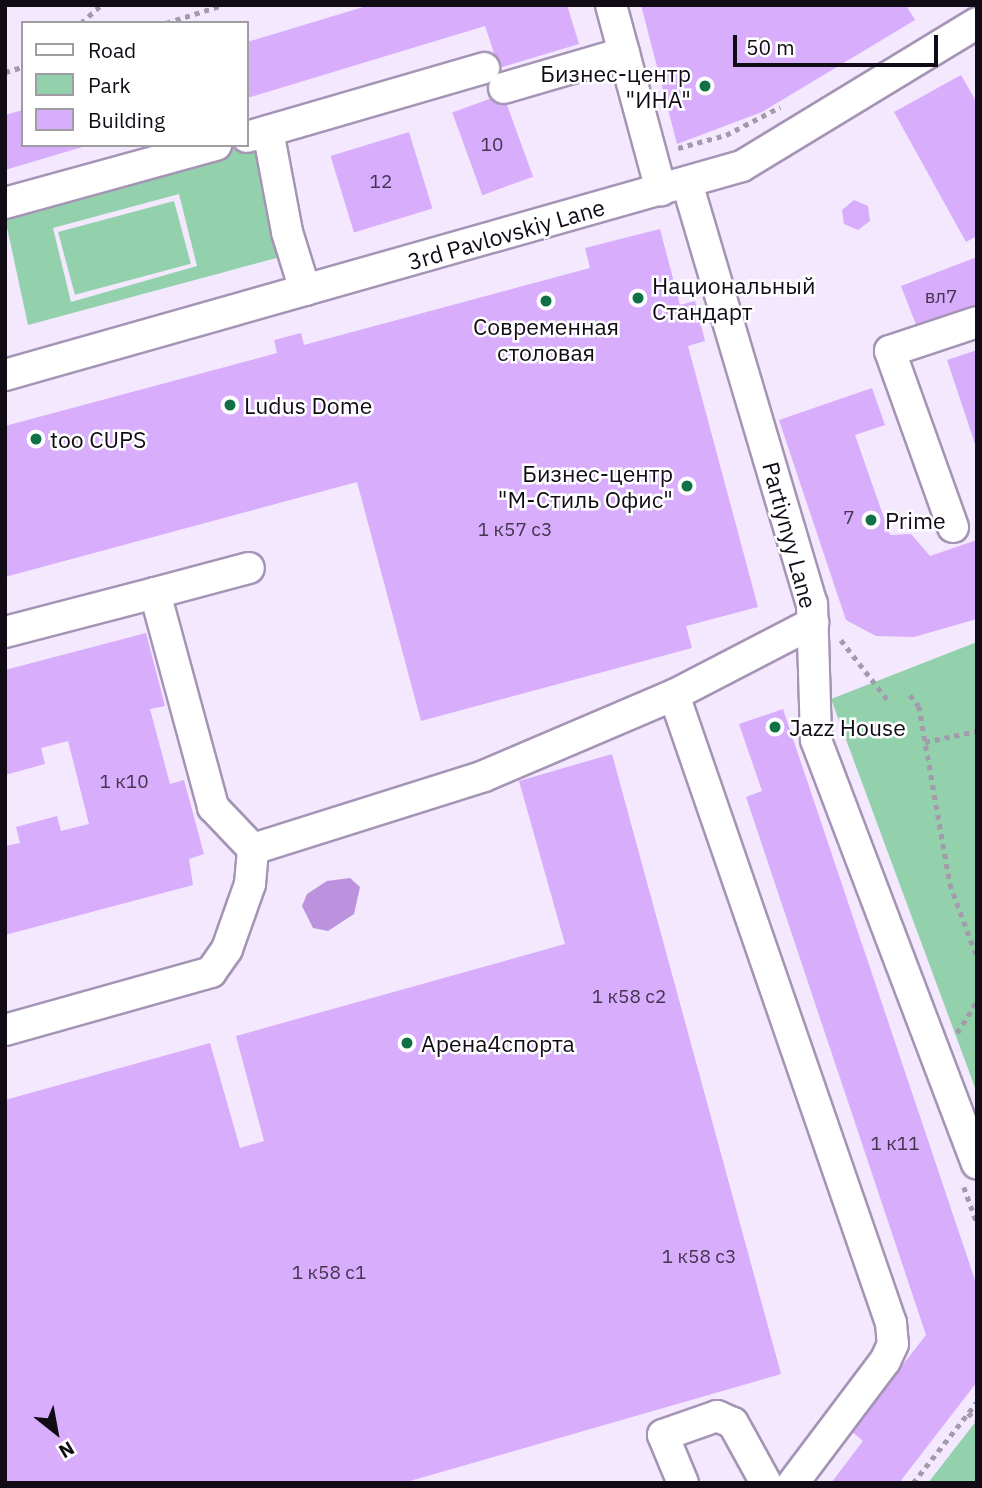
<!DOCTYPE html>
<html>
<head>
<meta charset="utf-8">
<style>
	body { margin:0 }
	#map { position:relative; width:982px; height:1488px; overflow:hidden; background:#f3e8fd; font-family:"IBM Plex Sans",sans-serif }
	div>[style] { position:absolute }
	.green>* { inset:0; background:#93d1ad; transform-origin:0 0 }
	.water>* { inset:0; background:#bc92de }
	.building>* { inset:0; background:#d8adfc; transform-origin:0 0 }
	.path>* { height:4.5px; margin-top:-2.25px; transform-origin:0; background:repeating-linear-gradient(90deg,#a39aab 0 5px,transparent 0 10px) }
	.roads { filter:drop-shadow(2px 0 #a594b5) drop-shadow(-2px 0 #a594b5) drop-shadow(0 2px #a594b5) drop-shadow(0 -2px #a594b5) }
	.minor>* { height:30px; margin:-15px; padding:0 15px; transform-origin:15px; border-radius:15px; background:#fff }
	.dots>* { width:19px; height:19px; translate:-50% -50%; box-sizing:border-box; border:4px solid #fff; border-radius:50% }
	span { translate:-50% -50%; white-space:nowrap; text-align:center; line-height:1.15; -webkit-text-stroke:5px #fff; paint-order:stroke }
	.number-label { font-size:19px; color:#433450 }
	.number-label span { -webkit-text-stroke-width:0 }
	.poi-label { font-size:23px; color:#110b16 }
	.right { translate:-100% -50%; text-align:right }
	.left { translate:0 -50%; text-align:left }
	.street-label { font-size:23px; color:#110b16 }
	.frame { position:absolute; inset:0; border:7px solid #110b16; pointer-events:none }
	.legend { position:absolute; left:21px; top:21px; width:228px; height:126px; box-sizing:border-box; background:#fff; border:2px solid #a09da2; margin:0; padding:9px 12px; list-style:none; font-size:21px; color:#110b16 }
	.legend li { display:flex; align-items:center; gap:14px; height:35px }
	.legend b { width:35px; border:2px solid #a09da2 }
	.north { position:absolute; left:21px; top:1397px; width:70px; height:70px; -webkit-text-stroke:5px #fff; paint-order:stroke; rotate:149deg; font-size:19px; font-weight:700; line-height:28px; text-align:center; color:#110b16 }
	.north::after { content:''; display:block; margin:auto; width:24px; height:32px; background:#110b16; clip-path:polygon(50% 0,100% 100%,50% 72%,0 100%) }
	.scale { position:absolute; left:733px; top:35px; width:205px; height:32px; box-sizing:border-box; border:4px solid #110b16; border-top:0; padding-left:9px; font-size:21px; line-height:24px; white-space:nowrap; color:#110b16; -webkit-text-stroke:5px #fff; paint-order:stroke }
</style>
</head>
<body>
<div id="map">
	<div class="green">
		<i style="clip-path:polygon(evenodd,252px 144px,284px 256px,28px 325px,5px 218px,252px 144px,179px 194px,197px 266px,71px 302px,53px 228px,179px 194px)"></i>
		<i style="left:174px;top:201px;width:65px;height:120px;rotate:75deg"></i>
		<i style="clip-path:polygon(977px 642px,977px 1093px,831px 699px)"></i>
		<i style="clip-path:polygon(977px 1420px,977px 1483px,928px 1483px)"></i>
	</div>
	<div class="water">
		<i style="clip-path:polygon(350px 878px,360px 887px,354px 914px,328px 931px,313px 928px,302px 906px,307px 894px,327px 881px)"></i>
	</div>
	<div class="building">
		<i style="clip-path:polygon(370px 5px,567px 5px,579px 44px,499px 68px,485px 26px,247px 98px,247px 42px)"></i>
		<i style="clip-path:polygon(641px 5px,906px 5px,915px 20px,762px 112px,677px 144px)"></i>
		<i style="clip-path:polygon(961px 75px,977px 103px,977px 236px,966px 242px,894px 112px)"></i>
		<i style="left:503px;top:94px;width:88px;height:54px;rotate:70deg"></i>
		<i style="clip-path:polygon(23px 110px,23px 145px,86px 146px,5px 170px,5px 115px)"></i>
		<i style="left:409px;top:132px;width:80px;height:82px;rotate:73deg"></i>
		<i style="clip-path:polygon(854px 200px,868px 206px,870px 221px,858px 230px,844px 224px,842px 210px)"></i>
		<i style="clip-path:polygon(660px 229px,680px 305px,695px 301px,705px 341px,688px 346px,758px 607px,686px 626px,692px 648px,421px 721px,357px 482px,5px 577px,5px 426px,277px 353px,274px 340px,301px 333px,304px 345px,590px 268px,585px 248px)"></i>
		<i style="clip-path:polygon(977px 257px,977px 308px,918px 330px,901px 286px)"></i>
		<i style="clip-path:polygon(977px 350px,977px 447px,976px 447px,947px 360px)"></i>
		<i style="clip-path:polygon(872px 388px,885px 425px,855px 435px,890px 535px,911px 534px,930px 556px,977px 540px,977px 619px,914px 637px,876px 636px,846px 620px,779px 420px)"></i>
		<i style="clip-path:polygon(146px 633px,165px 706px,150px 709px,170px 784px,184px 780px,204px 854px,189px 859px,193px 885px,5px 935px,5px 846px,20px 843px,16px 827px,57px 816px,61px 831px,89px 824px,68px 741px,41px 748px,45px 764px,5px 775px,5px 670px)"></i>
		<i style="clip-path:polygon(783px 709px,977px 1286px,977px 1382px,899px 1483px,831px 1483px,863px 1441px,851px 1431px,926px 1335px,746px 797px,762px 791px,739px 724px)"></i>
		<i style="clip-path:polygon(612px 754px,781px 1374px,403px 1483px,5px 1483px,5px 1100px,210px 1043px,240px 1148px,264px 1141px,236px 1036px,565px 944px,519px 781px)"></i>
	</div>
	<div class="path">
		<i style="left:81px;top:23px;width:27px;rotate:-42deg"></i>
		<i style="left:166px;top:23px;width:60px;rotate:-17.5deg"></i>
		<i style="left:5px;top:72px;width:19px;rotate:-16deg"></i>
		<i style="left:678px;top:148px;width:50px;rotate:-15.2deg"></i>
		<i style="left:726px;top:135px;width:61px;rotate:-27.4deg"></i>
		<i style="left:841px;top:640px;width:80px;rotate:52.1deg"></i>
		<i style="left:910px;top:695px;width:14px;rotate:51deg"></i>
		<i style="left:919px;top:706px;width:181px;rotate:80.1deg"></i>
		<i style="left:950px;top:884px;width:78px;rotate:69.7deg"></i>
		<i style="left:925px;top:742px;width:53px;rotate:-11.9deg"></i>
		<i style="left:957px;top:1033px;width:38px;rotate:-58deg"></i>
		<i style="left:964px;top:1187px;width:38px;rotate:70deg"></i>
		<i style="left:968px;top:1413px;width:11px;rotate:38deg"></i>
		<i style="left:913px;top:1483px;width:103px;rotate:-51.7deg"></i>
	</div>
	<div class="roads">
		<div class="minor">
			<i style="left:611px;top:5px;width:192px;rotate:74.9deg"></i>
			<i style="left:504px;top:88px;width:125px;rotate:-16.3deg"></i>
			<i style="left:268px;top:131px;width:103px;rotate:79.3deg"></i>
			<i style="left:287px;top:232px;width:61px;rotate:72.8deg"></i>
			<i style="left:247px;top:137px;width:247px;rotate:-16.2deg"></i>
			<i style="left:687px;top:183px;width:439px;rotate:73.5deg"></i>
			<i style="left:812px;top:604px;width:136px;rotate:88.3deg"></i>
			<i style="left:816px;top:740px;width:453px;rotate:69.2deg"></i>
			<i style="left:5px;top:203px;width:219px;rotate:-15.4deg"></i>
			<i style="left:5px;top:375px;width:766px;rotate:-15.83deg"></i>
			<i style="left:742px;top:166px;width:275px;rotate:-31.3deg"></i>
			<i style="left:953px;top:527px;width:187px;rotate:-109.7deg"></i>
			<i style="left:890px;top:351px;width:92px;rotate:-18.4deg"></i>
			<i style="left:155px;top:593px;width:97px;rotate:-14.9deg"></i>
			<i style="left:5px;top:632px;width:155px;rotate:-14.6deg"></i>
			<i style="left:155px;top:593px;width:222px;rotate:74.8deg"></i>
			<i style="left:213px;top:807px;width:58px;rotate:46.4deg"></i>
			<i style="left:253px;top:849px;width:242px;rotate:-17.5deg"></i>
			<i style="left:484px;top:776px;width:207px;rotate:-23.1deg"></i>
			<i style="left:674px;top:695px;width:157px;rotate:-27.4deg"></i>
			<i style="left:674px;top:695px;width:664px;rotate:70.94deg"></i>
			<i style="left:891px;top:1323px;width:21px;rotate:85deg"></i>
			<i style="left:893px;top:1344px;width:19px;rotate:115deg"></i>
			<i style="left:885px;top:1361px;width:153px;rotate:127deg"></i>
			<i style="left:5px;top:1030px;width:214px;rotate:-15.7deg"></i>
			<i style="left:211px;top:972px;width:28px;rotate:-55deg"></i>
			<i style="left:227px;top:949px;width:69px;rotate:-70.5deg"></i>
			<i style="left:250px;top:884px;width:35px;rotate:-85deg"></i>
			<i style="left:683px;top:1483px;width:52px;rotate:-112.6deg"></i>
			<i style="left:663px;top:1435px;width:57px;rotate:-19.4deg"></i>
			<i style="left:717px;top:1416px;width:17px;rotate:24deg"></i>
			<i style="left:733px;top:1423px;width:68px;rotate:61.2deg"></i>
		</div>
	</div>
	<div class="dots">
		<i style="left:705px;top:86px;background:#107146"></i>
		<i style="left:638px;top:298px;background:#107146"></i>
		<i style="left:546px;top:301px;background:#107146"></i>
		<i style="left:230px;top:405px;background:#107146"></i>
		<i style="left:36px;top:439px;background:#107146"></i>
		<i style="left:687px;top:486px;background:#107146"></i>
		<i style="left:871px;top:520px;background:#107146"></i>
		<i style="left:775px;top:727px;background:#107146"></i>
		<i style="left:407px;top:1043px;background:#107146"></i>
	</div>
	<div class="number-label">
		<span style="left:492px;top:145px">10</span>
		<span style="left:381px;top:182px">12</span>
		<span style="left:941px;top:297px">вл7</span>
		<span style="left:849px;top:518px">7</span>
		<span style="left:515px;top:530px">1 к57 с3</span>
		<span style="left:124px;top:782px">1 к10</span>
		<span style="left:629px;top:997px">1 к58 с2</span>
		<span style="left:895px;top:1144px">1 к11</span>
		<span style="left:699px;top:1257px">1 к58 с3</span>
		<span style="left:329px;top:1273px">1 к58 c1</span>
	</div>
	<div class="poi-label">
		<span class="right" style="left:691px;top:86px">Бизнес-центр<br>"ИНА"</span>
		<span class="left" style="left:652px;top:298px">Национальный<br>Стандарт</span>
		<span style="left:546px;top:339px">Современная<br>столовая</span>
		<span class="left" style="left:244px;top:405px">Ludus Dome</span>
		<span class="left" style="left:50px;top:439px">too CUPS</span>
		<span class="right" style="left:673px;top:486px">Бизнес-центр<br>"М-Стиль Офис"</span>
		<span class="left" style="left:885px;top:520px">Prime</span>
		<span class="left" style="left:789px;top:727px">Jazz House</span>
		<span class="left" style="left:421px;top:1043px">Арена4спорта</span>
	</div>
	<div class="street-label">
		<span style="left:506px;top:234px;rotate:-16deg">3rd Pavlovskiy Lane</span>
		<span style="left:790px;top:535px;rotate:75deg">Partiynyy Lane</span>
	</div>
	<div class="frame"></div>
	<ul class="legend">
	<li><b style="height:9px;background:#fff"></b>Road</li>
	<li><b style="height:19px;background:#93d1ad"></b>Park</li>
	<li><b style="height:19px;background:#d8adfc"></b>Building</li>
	</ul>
	<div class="north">N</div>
	<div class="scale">50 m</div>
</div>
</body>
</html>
